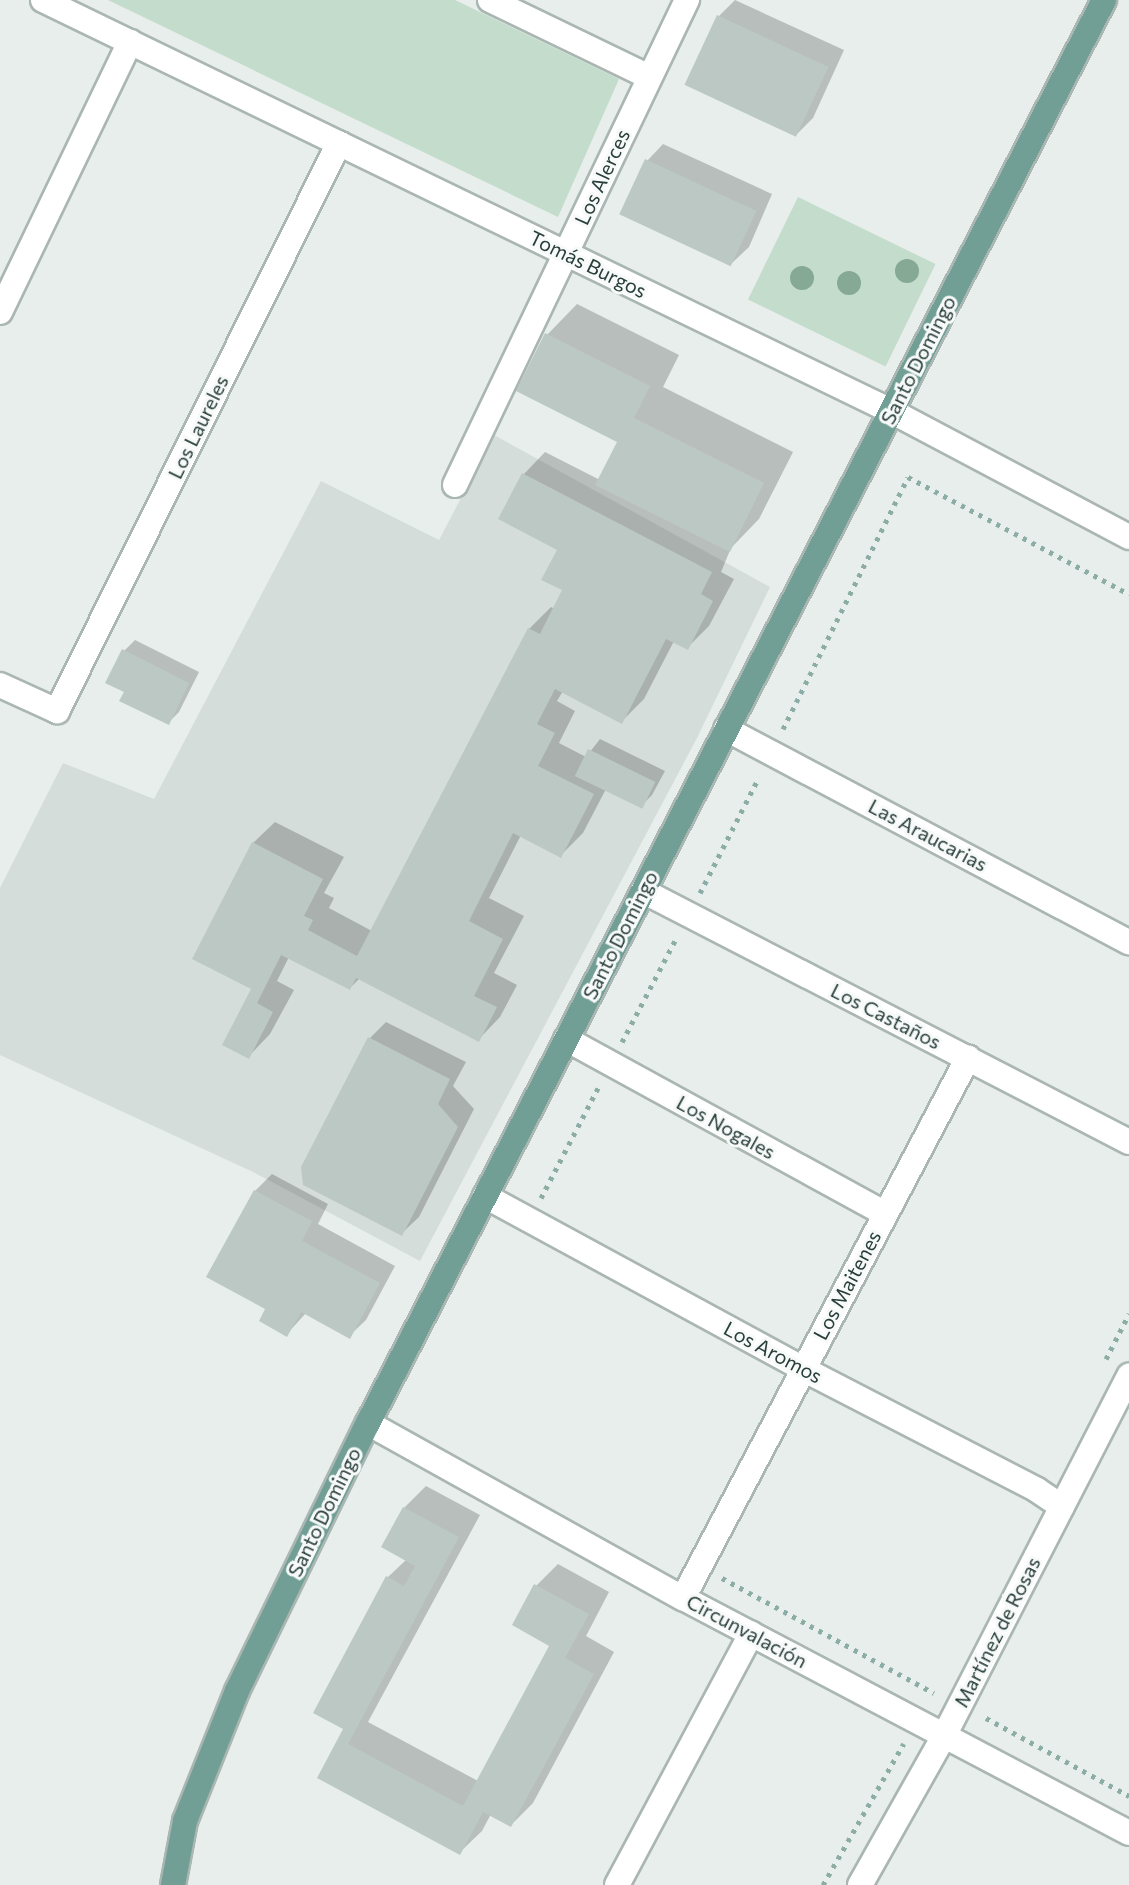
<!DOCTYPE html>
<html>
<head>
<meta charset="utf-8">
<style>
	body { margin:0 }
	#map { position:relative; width:1129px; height:1885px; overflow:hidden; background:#e7eeeb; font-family:Commissioner,sans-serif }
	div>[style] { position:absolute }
	.built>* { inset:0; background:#d5ddda }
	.green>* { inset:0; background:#c3dccb; transform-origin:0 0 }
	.shadow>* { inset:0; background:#0003 }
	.building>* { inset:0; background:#bcc8c4; transform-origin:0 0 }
	.path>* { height:5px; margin-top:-2.5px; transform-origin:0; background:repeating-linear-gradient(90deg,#8bada5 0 4px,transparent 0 10px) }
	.roads { filter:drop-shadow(2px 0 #aab6b2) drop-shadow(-2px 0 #aab6b2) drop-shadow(0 2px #aab6b2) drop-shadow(0 -2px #aab6b2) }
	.street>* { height:24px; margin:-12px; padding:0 12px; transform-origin:12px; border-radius:12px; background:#fff }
	.secondary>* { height:24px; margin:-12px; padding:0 12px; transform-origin:12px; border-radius:12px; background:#fff }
	.primary>* { height:24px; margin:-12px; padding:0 12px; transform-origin:12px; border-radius:12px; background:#719e95 }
	.trees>* { width:24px; height:24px; margin:-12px; border-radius:50%; background:#86a996 }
	span { translate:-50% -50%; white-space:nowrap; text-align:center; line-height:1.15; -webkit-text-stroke:6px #f7faf9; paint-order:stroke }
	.street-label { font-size:20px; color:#283e3a }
</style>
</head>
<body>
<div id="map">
	<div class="built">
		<i style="clip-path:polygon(494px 435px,770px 587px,697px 738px,420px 1261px,253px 1172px,0 1055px,0 888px,63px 763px,154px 799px,321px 481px,439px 540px)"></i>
	</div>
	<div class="green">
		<i style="clip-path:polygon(108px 0,455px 0,619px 79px,558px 217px)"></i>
		<i style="left:798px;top:197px;width:153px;height:114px;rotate:26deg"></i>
	</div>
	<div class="shadow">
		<i style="clip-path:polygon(735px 0,844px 50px,813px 118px,796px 135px,718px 17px)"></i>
		<i style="clip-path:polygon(663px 144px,772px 194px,749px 247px,732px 263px,647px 161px)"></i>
		<i style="clip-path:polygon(577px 304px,679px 355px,663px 387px,793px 452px,759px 519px,731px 548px,721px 572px,734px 579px,709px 626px,687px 648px,674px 641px,644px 699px,622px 721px,563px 691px,557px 701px,575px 711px,559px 743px,586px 757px,600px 739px,665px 771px,652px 795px,641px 806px,606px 789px,583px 833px,561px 855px,521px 835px,489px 898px,524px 916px,494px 973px,517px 985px,500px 1017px,479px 1039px,360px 978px,350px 988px,289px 957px,277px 981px,294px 990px,270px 1034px,249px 1056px,253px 988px,253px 843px,275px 822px,344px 857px,324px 893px,334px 898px,329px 908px,372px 931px,529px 629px,551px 607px,555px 609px,565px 589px,560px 549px,500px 518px,524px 474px,545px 452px,600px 480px,619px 441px,547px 335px)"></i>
		<i style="clip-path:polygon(135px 640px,199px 672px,179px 712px,168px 723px,126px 691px,124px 651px)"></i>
		<i style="clip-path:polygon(386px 1022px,466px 1062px,453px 1086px,474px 1109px,419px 1217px,402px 1233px,370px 1038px)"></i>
		<i style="clip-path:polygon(272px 1174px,328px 1204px,318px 1224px,395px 1266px,366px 1320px,349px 1336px,306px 1313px,287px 1334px,268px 1308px,255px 1191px)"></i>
		<i style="clip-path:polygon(426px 1486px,480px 1515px,368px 1722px,478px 1781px,552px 1645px,536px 1586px,558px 1564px,609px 1592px,586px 1636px,614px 1652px,533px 1803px,511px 1825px,491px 1814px,482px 1831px,460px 1852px,320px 1777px,346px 1728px,388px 1577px,407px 1559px,404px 1508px)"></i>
	</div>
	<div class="building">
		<i style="left:717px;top:15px;width:123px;height:77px;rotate:25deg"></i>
		<i style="left:645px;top:159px;width:123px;height:61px;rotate:25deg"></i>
		<i style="clip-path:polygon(545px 333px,650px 386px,634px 418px,764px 483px,730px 552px,595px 485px,617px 442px,516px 391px)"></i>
		<i style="clip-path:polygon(522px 473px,712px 572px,701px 594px,713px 601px,688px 650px,666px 639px,622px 724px,555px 689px,537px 724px,555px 733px,538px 766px,594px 794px,561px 858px,513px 833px,469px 921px,503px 939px,474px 996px,497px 1007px,479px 1042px,356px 978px,350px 990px,281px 955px,257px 1003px,273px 1012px,249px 1059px,222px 1045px,251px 989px,192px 959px,252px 842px,323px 879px,304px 916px,313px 920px,308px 930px,357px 956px,528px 628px,540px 634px,562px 590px,541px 580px,557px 550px,498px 519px)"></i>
		<i style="clip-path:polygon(122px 649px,189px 683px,169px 725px,119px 701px,124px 692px,105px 683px)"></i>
		<i style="left:588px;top:749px;width:75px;height:30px;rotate:26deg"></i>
		<i style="clip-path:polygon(368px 1037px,450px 1079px,438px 1104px,458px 1127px,402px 1236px,303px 1185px,301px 1167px)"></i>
		<i style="clip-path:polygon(254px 1190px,312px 1221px,302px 1241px,380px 1283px,350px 1339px,301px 1312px,287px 1337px,259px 1321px,265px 1309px,206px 1277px)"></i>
		<i style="clip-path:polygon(403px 1507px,459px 1537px,348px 1744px,463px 1806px,549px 1646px,512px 1625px,534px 1584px,589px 1614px,565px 1658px,594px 1674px,511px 1827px,483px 1812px,460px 1855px,317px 1778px,343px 1729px,313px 1713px,386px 1576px,404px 1586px,415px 1566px,381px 1547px)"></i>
	</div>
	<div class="path">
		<i style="left:783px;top:729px;width:281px;rotate:-63.6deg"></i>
		<i style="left:908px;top:477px;width:250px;rotate:27.9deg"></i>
		<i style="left:700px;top:893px;width:130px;rotate:-63deg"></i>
		<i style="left:622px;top:1042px;width:119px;rotate:-62.4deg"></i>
		<i style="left:541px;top:1198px;width:126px;rotate:-62.6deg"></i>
		<i style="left:1106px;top:1359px;width:51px;rotate:-62.9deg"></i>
		<i style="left:722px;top:1578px;width:241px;rotate:28.5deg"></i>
		<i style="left:986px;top:1718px;width:163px;rotate:28.6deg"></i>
		<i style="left:823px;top:1885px;width:163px;rotate:-60.3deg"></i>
	</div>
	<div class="roads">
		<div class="street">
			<i style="left:43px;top:0;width:942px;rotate:25.86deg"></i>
			<i style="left:490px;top:0;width:177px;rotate:25.8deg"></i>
			<i style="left:0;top:312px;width:300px;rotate:-64.3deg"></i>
			<i style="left:455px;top:485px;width:538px;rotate:-64.44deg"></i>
			<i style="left:0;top:685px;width:63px;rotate:24.5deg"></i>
			<i style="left:57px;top:711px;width:634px;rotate:-63.6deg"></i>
			<i style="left:726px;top:729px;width:456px;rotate:27.9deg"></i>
			<i style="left:643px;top:891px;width:547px;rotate:27.31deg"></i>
			<i style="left:566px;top:1039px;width:364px;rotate:28.7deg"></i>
			<i style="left:485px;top:1196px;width:362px;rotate:28.5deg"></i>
			<i style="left:803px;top:1369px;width:263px;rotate:27.3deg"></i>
			<i style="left:1037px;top:1490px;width:30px;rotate:34deg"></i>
			<i style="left:368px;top:1423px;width:360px;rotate:29.1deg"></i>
			<i style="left:683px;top:1598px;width:504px;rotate:27.79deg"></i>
			<i style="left:683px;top:1598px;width:611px;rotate:-62.18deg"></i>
			<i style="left:617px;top:1885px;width:285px;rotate:-61.9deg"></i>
			<i style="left:860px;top:1885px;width:173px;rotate:-60.6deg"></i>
			<i style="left:945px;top:1734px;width:403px;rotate:-62.8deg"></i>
		</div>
		<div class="secondary">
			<i style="left:891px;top:411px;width:269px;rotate:27.9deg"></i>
		</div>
		<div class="primary">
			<i style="left:173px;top:1885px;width:65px;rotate:-79.4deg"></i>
			<i style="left:185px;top:1821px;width:140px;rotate:-68.2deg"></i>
			<i style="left:237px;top:1691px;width:298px;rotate:-64deg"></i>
			<i style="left:368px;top:1423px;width:1602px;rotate:-62.65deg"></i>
		</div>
	</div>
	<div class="trees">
		<i style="left:907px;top:271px"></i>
		<i style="left:802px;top:278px"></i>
		<i style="left:849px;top:283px"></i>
	</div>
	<div class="street-label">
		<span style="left:602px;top:177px;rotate:-65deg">Los Alerces</span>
		<span style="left:588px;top:264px;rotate:26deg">Tomás Burgos</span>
		<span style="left:918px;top:360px;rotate:-63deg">Santo Domingo</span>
		<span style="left:198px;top:427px;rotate:-64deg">Los Laureles</span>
		<span style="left:928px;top:835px;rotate:28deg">Las Araucarias</span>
		<span style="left:620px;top:935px;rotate:-63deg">Santo Domingo</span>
		<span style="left:886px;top:1016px;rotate:27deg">Los Castaños</span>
		<span style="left:726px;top:1127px;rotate:29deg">Los Nogales</span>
		<span style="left:847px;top:1285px;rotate:-62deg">Los Maitenes</span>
		<span style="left:773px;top:1352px;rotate:28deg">Los Aromos</span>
		<span style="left:324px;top:1512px;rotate:-64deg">Santo Domingo</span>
		<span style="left:747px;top:1631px;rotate:28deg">Circunvalación</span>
		<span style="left:997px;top:1632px;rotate:-63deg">Martínez de Rosas</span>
	</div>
</div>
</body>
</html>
